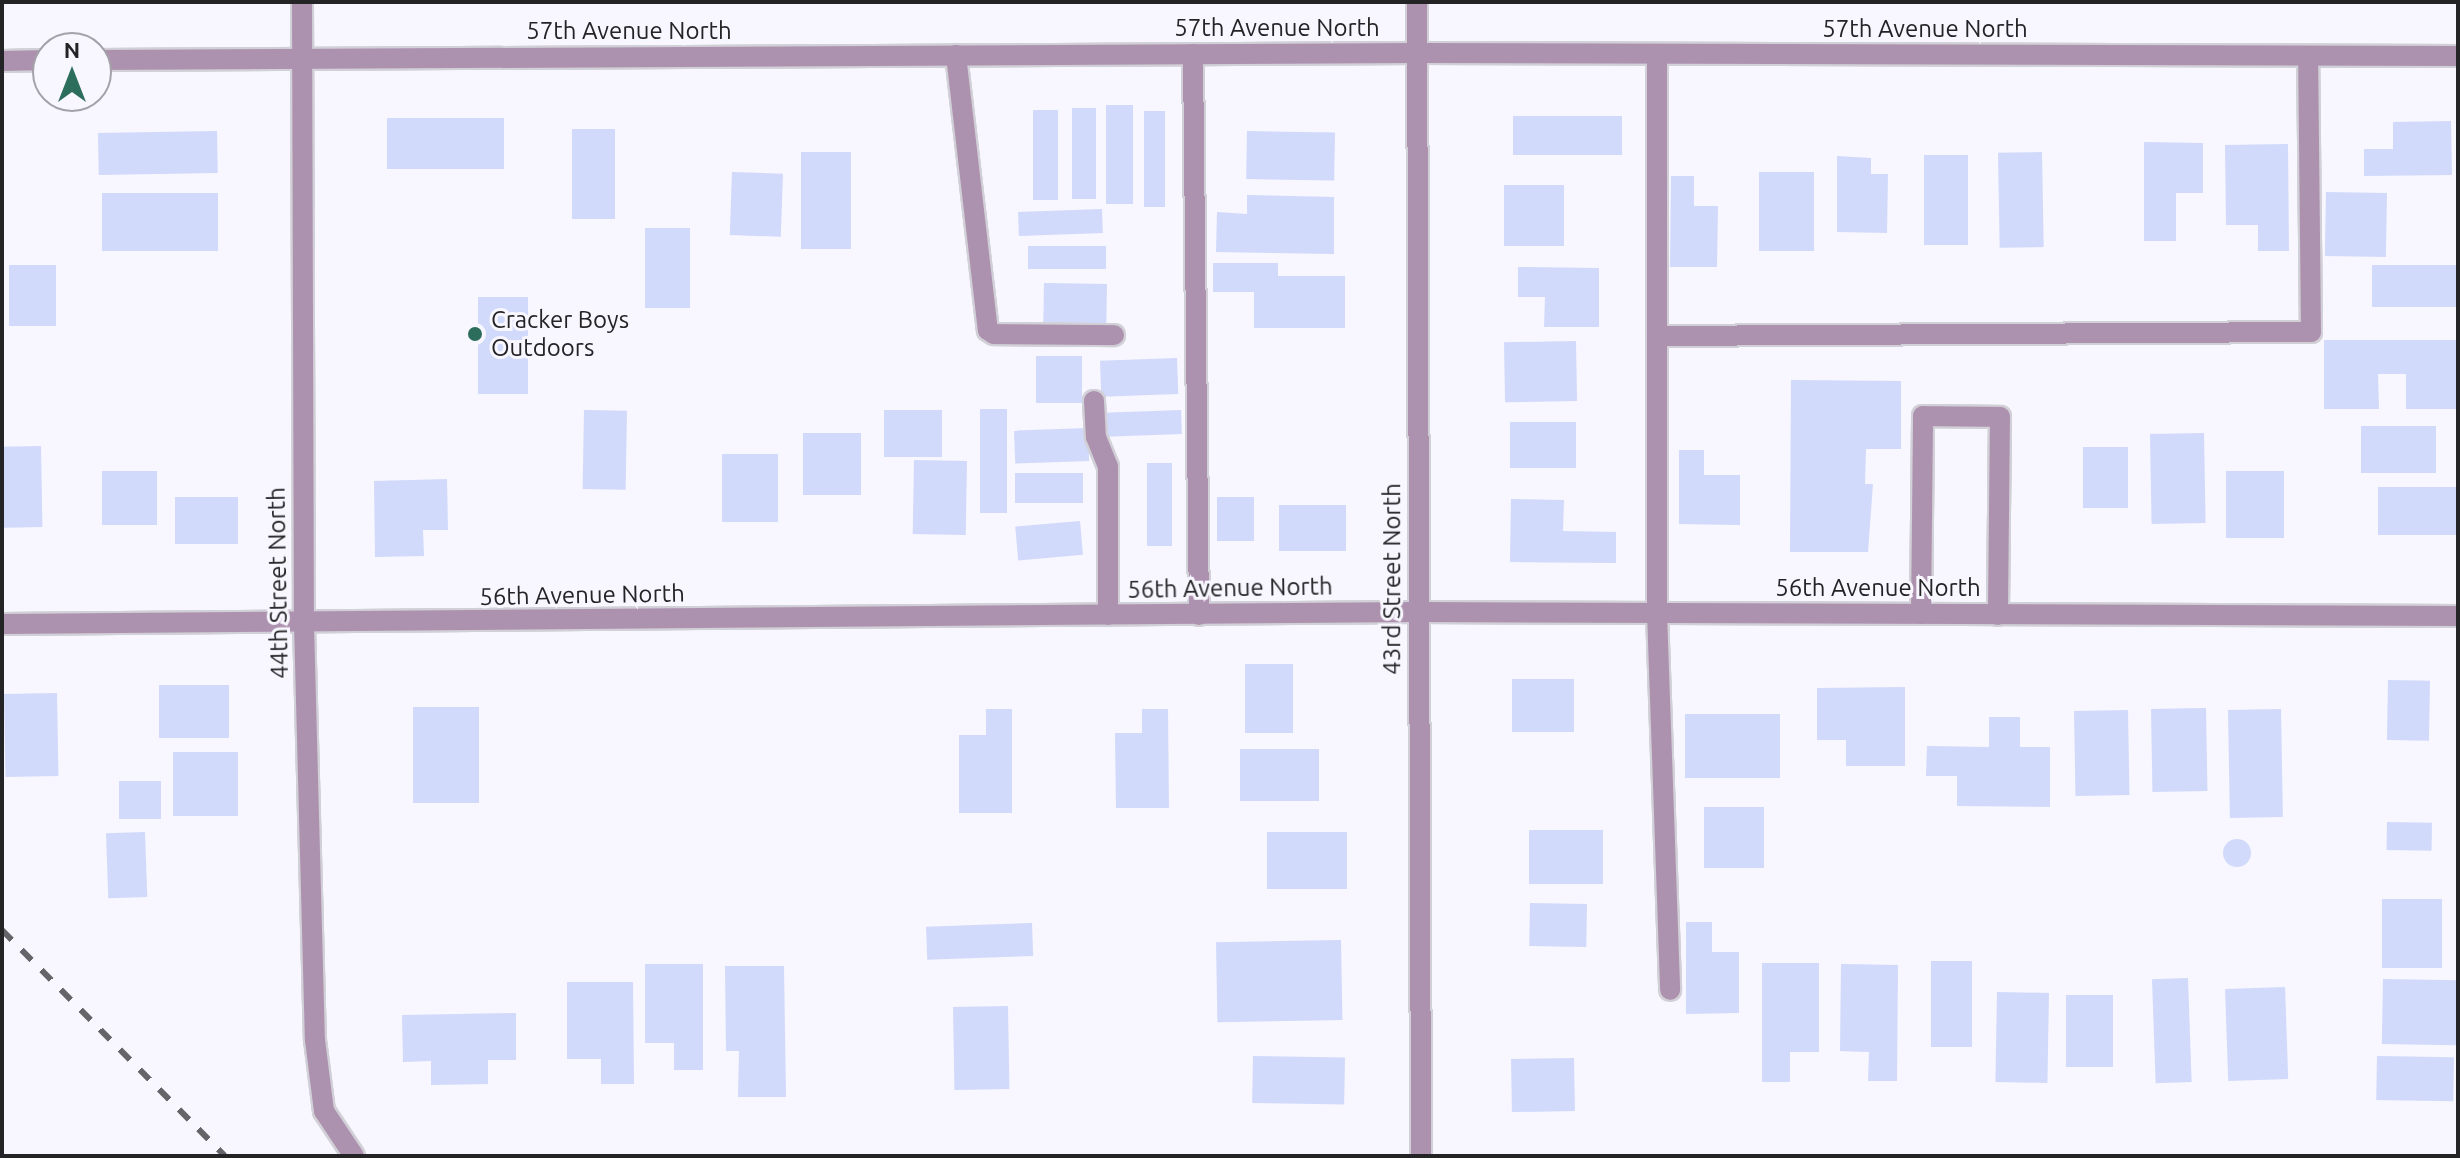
<!DOCTYPE html>
<html>
<head>
<meta charset="utf-8">
<style>
	body { margin:0 }
	#map { position:relative; width:2460px; height:1158px; overflow:hidden; background:#f8f6fe; font-family:Ubuntu,sans-serif }
	div>[style] { position:absolute }
	.building>* { inset:0; background:#d1dafb; transform-origin:0 0 }
	.round { border-radius:50% }
	.roads { filter:drop-shadow(2px 0 #d2d0d7) drop-shadow(-2px 0 #d2d0d7) drop-shadow(0 2px #d2d0d7) drop-shadow(0 -2px #d2d0d7) }
	.lane>* { height:20px; margin:-10px; padding:0 10px; transform-origin:10px; border-radius:10px; background:#ad92b0 }
	.street>* { height:20px; margin:-10px; padding:0 10px; transform-origin:10px; border-radius:10px; background:#ad92b0 }
	.rail>* { height:6px; margin-top:-3px; transform-origin:0; background:repeating-linear-gradient(90deg,#656468 0 14px,transparent 0 28px) }
	.dots>* { width:22px; height:22px; translate:-50% -50%; box-sizing:border-box; border:4px solid #f8f6fe; border-radius:50% }
	span { translate:-50% -50%; white-space:nowrap; text-align:center; line-height:1.15; -webkit-text-stroke:6px #f8f6fe; paint-order:stroke }
	.street-label { font-size:24px; color:#242326 }
	.poi-label { font-size:24px; color:#242326 }
	.left { translate:0 -50%; text-align:left }
	.frame { position:absolute; inset:0; border:4px solid #242326; pointer-events:none }
	.north { position:absolute; left:32px; top:32px; width:80px; height:80px; box-sizing:border-box; background:#f8f6fe; border:2px solid #a3a2a8; border-radius:50%; rotate:0deg; font-size:22px; font-weight:700; line-height:32px; text-align:center; color:#242326 }
	.north::after { content:''; display:block; margin:auto; width:28px; height:36px; background:#2c6d5b; clip-path:polygon(50% 0,100% 100%,50% 72%,0 100%) }
</style>
</head>
<body>
<div id="map">
	<div class="building">
		<i style="left:1106px;top:105px;width:27px;height:99px"></i>
		<i style="left:1072px;top:108px;width:24px;height:91px"></i>
		<i style="left:1033px;top:110px;width:25px;height:90px"></i>
		<i style="left:1144px;top:111px;width:21px;height:96px"></i>
		<i style="left:1513px;top:116px;width:109px;height:39px"></i>
		<i style="left:504px;top:118px;width:51px;height:117px;rotate:90deg"></i>
		<i style="clip-path:polygon(2451px 121px,2452px 175px,2364px 176px,2364px 149px,2393px 149px,2393px 122px)"></i>
		<i style="left:615px;top:129px;width:90px;height:43px;rotate:90deg"></i>
		<i style="left:217px;top:131px;width:42px;height:119px;rotate:89deg"></i>
		<i style="left:1247px;top:131px;width:88px;height:48px;rotate:1deg"></i>
		<i style="clip-path:polygon(2144px 142px,2203px 143px,2203px 193px,2176px 193px,2176px 241px,2144px 241px)"></i>
		<i style="clip-path:polygon(2288px 144px,2289px 251px,2258px 251px,2258px 225px,2226px 225px,2225px 145px)"></i>
		<i style="left:801px;top:152px;width:50px;height:97px"></i>
		<i style="left:2042px;top:152px;width:95px;height:44px;rotate:89deg"></i>
		<i style="left:1924px;top:155px;width:44px;height:90px"></i>
		<i style="clip-path:polygon(1837px 156px,1871px 158px,1871px 174px,1888px 174px,1887px 233px,1837px 232px)"></i>
		<i style="left:732px;top:172px;width:51px;height:63px;rotate:2deg"></i>
		<i style="left:1759px;top:172px;width:55px;height:79px"></i>
		<i style="clip-path:polygon(1671px 176px,1694px 176px,1694px 206px,1718px 206px,1717px 267px,1670px 267px)"></i>
		<i style="left:1504px;top:185px;width:60px;height:61px"></i>
		<i style="left:2326px;top:192px;width:61px;height:64px;rotate:1deg"></i>
		<i style="left:102px;top:193px;width:116px;height:58px"></i>
		<i style="clip-path:polygon(1247px 195px,1334px 197px,1334px 254px,1216px 252px,1217px 212px,1247px 214px)"></i>
		<i style="left:1102px;top:209px;width:24px;height:84px;rotate:88deg"></i>
		<i style="left:645px;top:228px;width:45px;height:80px"></i>
		<i style="left:1028px;top:246px;width:78px;height:23px"></i>
		<i style="clip-path:polygon(1213px 263px,1278px 263px,1278px 276px,1345px 276px,1345px 328px,1254px 328px,1254px 292px,1213px 292px)"></i>
		<i style="left:9px;top:265px;width:47px;height:61px"></i>
		<i style="left:2458px;top:265px;width:42px;height:86px;rotate:90deg"></i>
		<i style="clip-path:polygon(1518px 267px,1599px 268px,1599px 327px,1544px 327px,1545px 297px,1518px 297px)"></i>
		<i style="left:1044px;top:283px;width:63px;height:40px;rotate:1deg"></i>
		<i style="left:478px;top:297px;width:50px;height:97px"></i>
		<i style="clip-path:polygon(2324px 340px,2458px 340px,2458px 409px,2406px 409px,2406px 374px,2378px 374px,2379px 409px,2324px 409px)"></i>
		<i style="left:1576px;top:341px;width:60px;height:72px;rotate:89deg"></i>
		<i style="left:1082px;top:356px;width:47px;height:46px;rotate:90deg"></i>
		<i style="left:1177px;top:358px;width:36px;height:77px;rotate:88deg"></i>
		<i style="clip-path:polygon(1791px 380px,1901px 381px,1901px 449px,1866px 449px,1865px 484px,1873px 484px,1868px 552px,1790px 552px)"></i>
		<i style="left:980px;top:409px;width:27px;height:104px"></i>
		<i style="left:584px;top:410px;width:43px;height:79px;rotate:1deg"></i>
		<i style="left:884px;top:410px;width:58px;height:47px"></i>
		<i style="left:1181px;top:410px;width:24px;height:77px;rotate:88deg"></i>
		<i style="left:1510px;top:422px;width:66px;height:46px"></i>
		<i style="left:2361px;top:426px;width:75px;height:47px"></i>
		<i style="left:1088px;top:428px;width:33px;height:74px;rotate:88deg"></i>
		<i style="left:803px;top:433px;width:58px;height:62px"></i>
		<i style="left:2204px;top:433px;width:90px;height:54px;rotate:89deg"></i>
		<i style="left:41px;top:446px;width:81px;height:39px;rotate:89deg"></i>
		<i style="left:2083px;top:447px;width:45px;height:61px"></i>
		<i style="clip-path:polygon(1679px 450px,1704px 450px,1704px 475px,1740px 475px,1740px 525px,1679px 524px)"></i>
		<i style="left:778px;top:454px;width:68px;height:56px;rotate:90deg"></i>
		<i style="left:914px;top:460px;width:53px;height:74px;rotate:1deg"></i>
		<i style="left:1147px;top:463px;width:25px;height:83px"></i>
		<i style="left:102px;top:471px;width:55px;height:54px"></i>
		<i style="left:2226px;top:471px;width:58px;height:67px"></i>
		<i style="left:1015px;top:473px;width:68px;height:30px"></i>
		<i style="clip-path:polygon(447px 479px,448px 530px,423px 530px,424px 556px,375px 557px,374px 481px)"></i>
		<i style="left:2378px;top:487px;width:80px;height:48px"></i>
		<i style="left:238px;top:497px;width:47px;height:63px;rotate:90deg"></i>
		<i style="left:1217px;top:497px;width:37px;height:44px"></i>
		<i style="clip-path:polygon(1511px 499px,1564px 500px,1563px 531px,1616px 532px,1616px 563px,1510px 562px)"></i>
		<i style="left:1279px;top:505px;width:67px;height:46px"></i>
		<i style="left:1080px;top:521px;width:34px;height:65px;rotate:85deg"></i>
		<i style="left:1245px;top:664px;width:48px;height:69px"></i>
		<i style="left:1512px;top:679px;width:62px;height:53px"></i>
		<i style="left:2388px;top:680px;width:42px;height:60px;rotate:1deg"></i>
		<i style="left:159px;top:685px;width:70px;height:53px"></i>
		<i style="clip-path:polygon(1905px 687px,1905px 766px,1846px 766px,1846px 740px,1817px 740px,1817px 688px)"></i>
		<i style="left:57px;top:693px;width:83px;height:53px;rotate:89deg"></i>
		<i style="left:413px;top:707px;width:66px;height:96px"></i>
		<i style="left:2206px;top:708px;width:83px;height:55px;rotate:89deg"></i>
		<i style="clip-path:polygon(986px 709px,1012px 709px,1012px 813px,959px 813px,959px 735px,986px 735px)"></i>
		<i style="clip-path:polygon(1142px 709px,1168px 709px,1169px 808px,1116px 808px,1115px 733px,1142px 733px)"></i>
		<i style="left:2281px;top:709px;width:108px;height:53px;rotate:89deg"></i>
		<i style="left:2128px;top:710px;width:85px;height:54px;rotate:89deg"></i>
		<i style="left:1685px;top:714px;width:95px;height:64px"></i>
		<i style="clip-path:polygon(1989px 717px,2020px 717px,2020px 747px,2050px 747px,2050px 807px,1957px 806px,1957px 776px,1926px 776px,1927px 746px,1989px 747px)"></i>
		<i style="left:1240px;top:749px;width:79px;height:52px"></i>
		<i style="left:173px;top:752px;width:65px;height:64px"></i>
		<i style="left:119px;top:781px;width:42px;height:38px"></i>
		<i style="left:1704px;top:807px;width:60px;height:61px"></i>
		<i style="left:2387px;top:822px;width:45px;height:28px;rotate:1deg"></i>
		<i style="left:1529px;top:830px;width:74px;height:54px"></i>
		<i style="left:145px;top:832px;width:65px;height:39px;rotate:88deg"></i>
		<i style="left:1267px;top:832px;width:80px;height:57px"></i>
		<i class="round" style="left:2223px;top:839px;width:28px;height:28px"></i>
		<i style="left:2382px;top:899px;width:60px;height:69px"></i>
		<i style="left:1530px;top:903px;width:57px;height:43px;rotate:1deg"></i>
		<i style="clip-path:polygon(1686px 922px,1712px 922px,1712px 952px,1739px 952px,1739px 1013px,1686px 1014px)"></i>
		<i style="left:1032px;top:923px;width:33px;height:106px;rotate:88deg"></i>
		<i style="left:1341px;top:940px;width:80px;height:125px;rotate:89deg"></i>
		<i style="left:1931px;top:961px;width:41px;height:86px"></i>
		<i style="clip-path:polygon(1762px 963px,1819px 963px,1819px 1052px,1790px 1052px,1790px 1082px,1762px 1082px)"></i>
		<i style="clip-path:polygon(645px 964px,703px 964px,703px 1070px,674px 1070px,674px 1043px,645px 1043px)"></i>
		<i style="clip-path:polygon(1841px 964px,1898px 965px,1897px 1081px,1868px 1081px,1869px 1052px,1840px 1051px)"></i>
		<i style="clip-path:polygon(725px 966px,784px 966px,786px 1097px,738px 1097px,739px 1051px,726px 1051px)"></i>
		<i style="left:2188px;top:978px;width:104px;height:36px;rotate:88deg"></i>
		<i style="left:2383px;top:979px;width:75px;height:65px;rotate:1deg"></i>
		<i style="clip-path:polygon(567px 982px,633px 982px,634px 1084px,601px 1084px,601px 1059px,567px 1059px)"></i>
		<i style="left:2285px;top:987px;width:92px;height:60px;rotate:88deg"></i>
		<i style="left:1997px;top:992px;width:52px;height:90px;rotate:1deg"></i>
		<i style="left:2066px;top:995px;width:47px;height:72px"></i>
		<i style="left:1008px;top:1006px;width:83px;height:55px;rotate:89deg"></i>
		<i style="clip-path:polygon(516px 1013px,516px 1060px,488px 1060px,488px 1084px,431px 1085px,431px 1061px,403px 1062px,402px 1015px)"></i>
		<i style="left:1253px;top:1056px;width:92px;height:47px;rotate:1deg"></i>
		<i style="left:2377px;top:1056px;width:77px;height:44px;rotate:1deg"></i>
		<i style="left:1574px;top:1058px;width:53px;height:63px;rotate:89deg"></i>
	</div>
	<div class="roads">
		<div class="lane">
			<i style="left:1193px;top:54px;width:561px;rotate:89.39deg"></i>
			<i style="left:1657px;top:54px;width:559px;rotate:90deg"></i>
			<i style="left:1657px;top:613px;width:377px;rotate:88deg"></i>
			<i style="left:956px;top:55px;width:277px;rotate:83.4deg"></i>
			<i style="left:988px;top:330px;width:7px;rotate:34deg"></i>
			<i style="left:994px;top:334px;width:120px;rotate:0.5deg"></i>
			<i style="left:1657px;top:336px;width:654px;rotate:-0.35deg"></i>
			<i style="left:2311px;top:332px;width:276px;rotate:-90.6deg"></i>
			<i style="left:1094px;top:401px;width:36px;rotate:87deg"></i>
			<i style="left:1096px;top:437px;width:31px;rotate:68deg"></i>
			<i style="left:1108px;top:466px;width:149px;rotate:90deg"></i>
			<i style="left:1921px;top:614px;width:198px;rotate:-89.4deg"></i>
			<i style="left:1923px;top:416px;width:77px;rotate:0.7deg"></i>
			<i style="left:2000px;top:417px;width:198px;rotate:90.6deg"></i>
		</div>
		<div class="street">
			<i style="left:302px;top:2px;width:622px;rotate:89.82deg"></i>
			<i style="left:304px;top:624px;width:416px;rotate:88.5deg"></i>
			<i style="left:315px;top:1040px;width:72px;rotate:82.8deg"></i>
			<i style="left:324px;top:1111px;width:54px;rotate:56.3deg"></i>
			<i style="left:1417px;top:2px;width:1154px;rotate:89.8deg"></i>
			<i style="left:96px;top:60px;width:1321px;rotate:-0.3deg"></i>
			<i style="left:1417px;top:53px;width:1041px;rotate:0.17deg"></i>
			<i style="left:2px;top:61px;width:46px;rotate:-1.2deg"></i>
			<i style="left:2px;top:624px;width:1415px;rotate:-0.49deg"></i>
			<i style="left:1417px;top:612px;width:1041px;rotate:0.22deg"></i>
		</div>
	</div>
	<div class="rail">
		<i style="left:2px;top:930px;width:317px;rotate:45.4deg"></i>
	</div>
	<div class="dots">
		<i style="left:475px;top:334px;background:#2c6d5b"></i>
	</div>
	<div class="street-label">
		<span style="left:1277px;top:28px">57th Avenue North</span>
		<span style="left:1925px;top:29px">57th Avenue North</span>
		<span style="left:629px;top:31px">57th Avenue North</span>
		<span style="left:1392px;top:579px;rotate:-90deg">43rd Street North</span>
		<span style="left:278px;top:583px;rotate:-91deg">44th Street North</span>
		<span style="left:1230px;top:588px;rotate:-1deg">56th Avenue North</span>
		<span style="left:1878px;top:588px">56th Avenue North</span>
		<span style="left:582px;top:595px;rotate:-1deg">56th Avenue North</span>
	</div>
	<div class="poi-label">
		<span class="left" style="left:491px;top:334px">Cracker Boys<br>Outdoors</span>
	</div>
	<div class="frame"></div>
	<div class="north">N</div>
</div>
</body>
</html>
